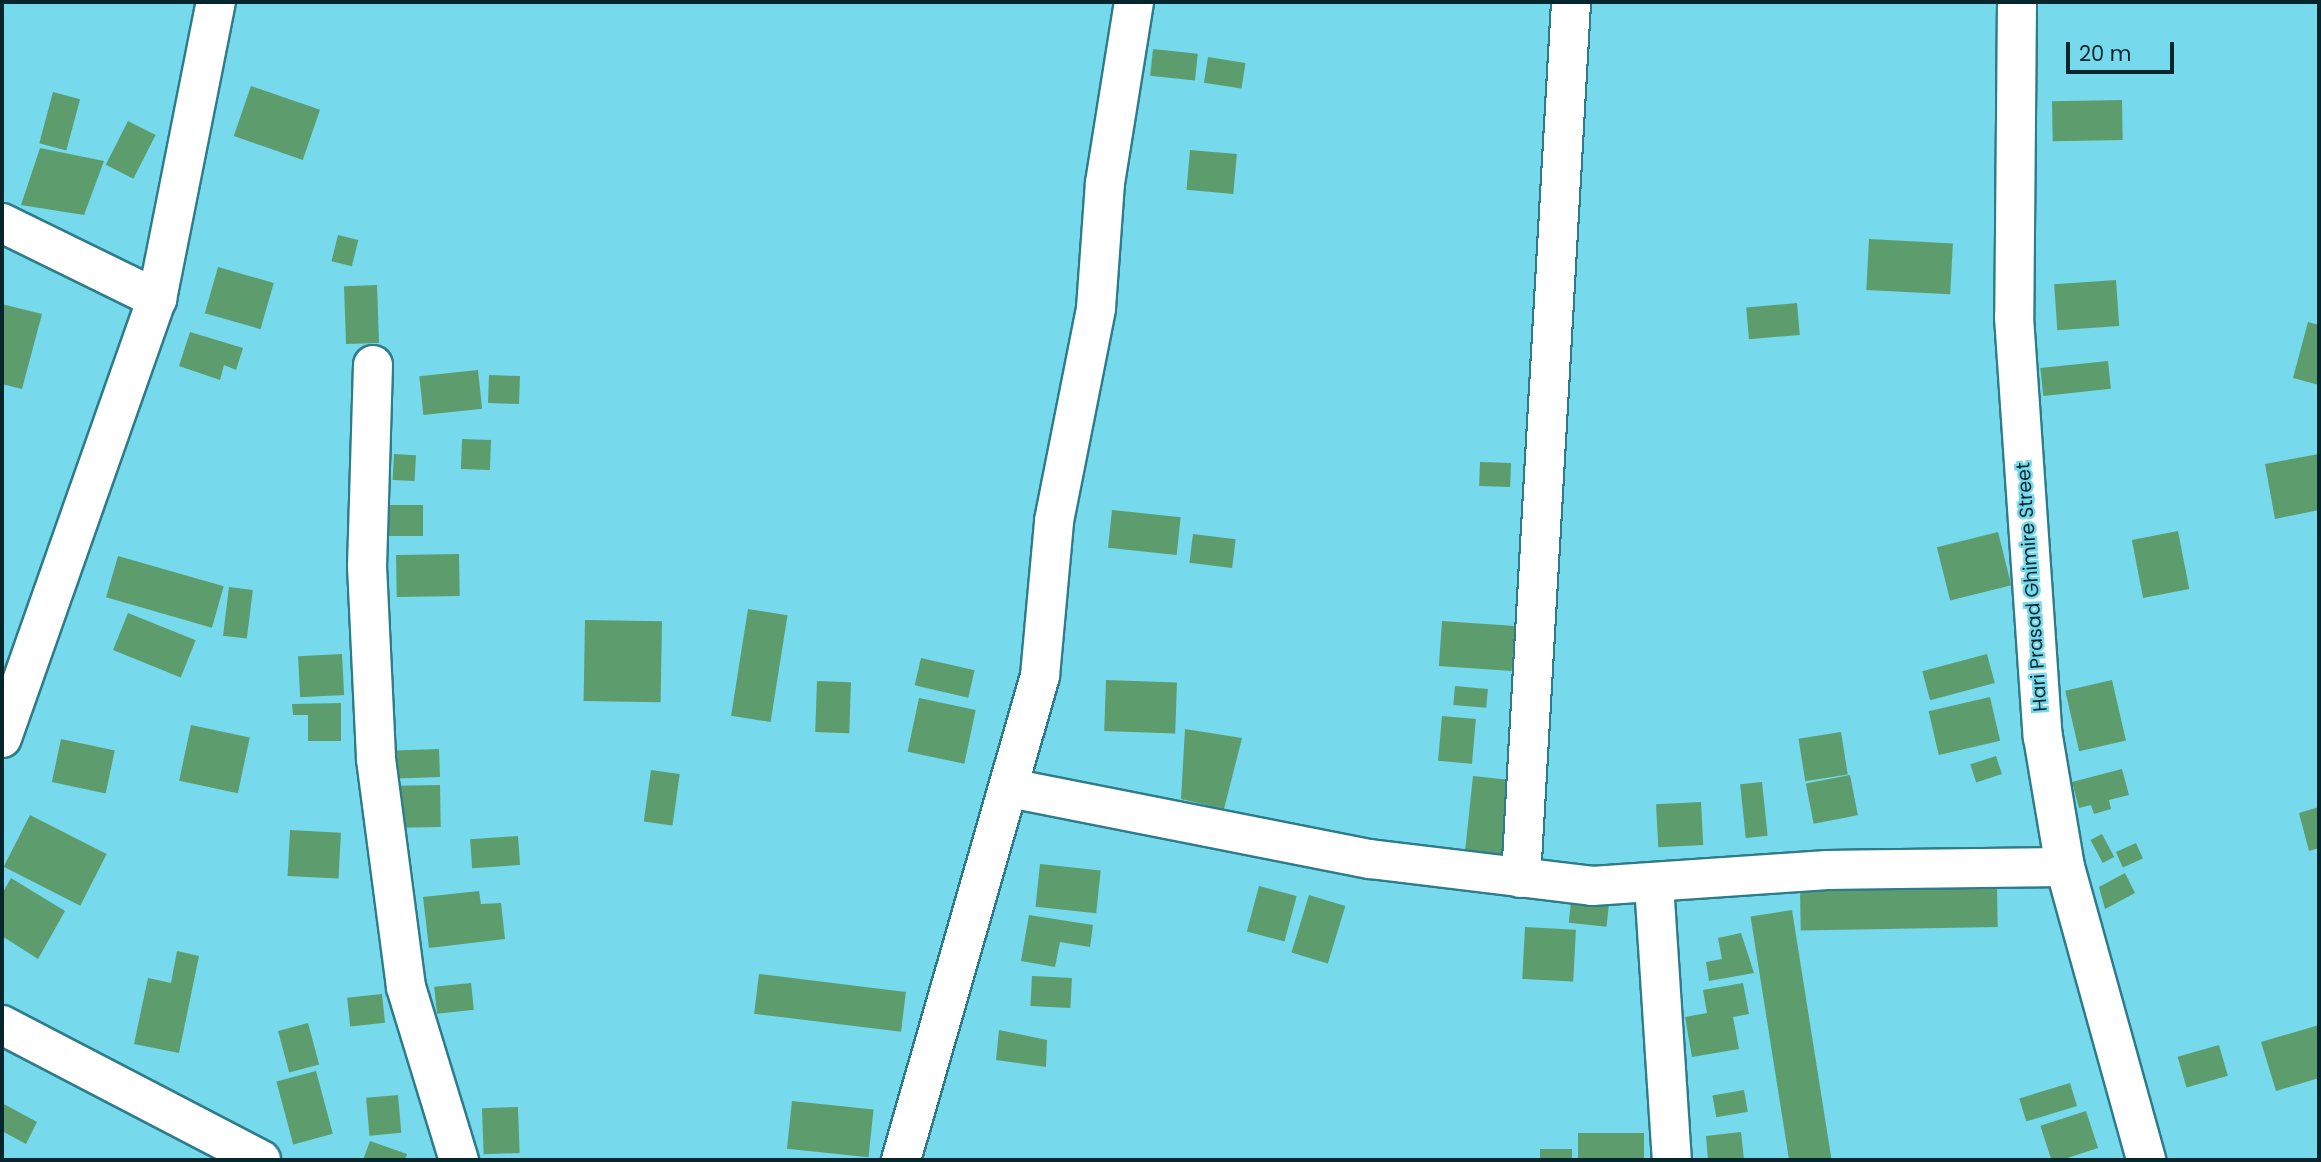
<!DOCTYPE html>
<html>
<head>
<meta charset="utf-8">
<style>
	body { margin:0 }
	#map { position:relative; width:2321px; height:1162px; overflow:hidden; background:#76d9ec; font-family:Poppins,sans-serif }
	div>[style] { position:absolute }
	.building>* { inset:0; background:#5d9d6d; transform-origin:0 0 }
	.roads { filter:drop-shadow(2px 0 #2e7c89) drop-shadow(-2px 0 #2e7c89) drop-shadow(0 2px #2e7c89) drop-shadow(0 -2px #2e7c89) }
	.minor>* { height:38px; margin:-19px; padding:0 19px; transform-origin:19px; border-radius:19px; background:#fff }
	span { translate:-50% -50%; white-space:nowrap; text-align:center; line-height:1.15; -webkit-text-stroke:5px #76d9ec; paint-order:stroke }
	.street-label { font-size:19px; color:#05262c }
	.frame { position:absolute; inset:0; border:4px solid #05262c; pointer-events:none }
	.scale { position:absolute; left:2066px; top:42px; width:108px; height:32px; box-sizing:border-box; border:4px solid #05262c; border-top:0; padding-left:9px; font-size:21px; line-height:24px; white-space:nowrap; color:#05262c; -webkit-text-stroke:5px #76d9ec; paint-order:stroke }
</style>
</head>
<body>
<div id="map">
	<div class="building">
		<i style="left:1153px;top:49px;width:45px;height:27px;rotate:6deg"></i>
		<i style="left:1208px;top:57px;width:38px;height:26px;rotate:9deg"></i>
		<i style="left:251px;top:86px;width:73px;height:53px;rotate:19deg"></i>
		<i style="left:53px;top:92px;width:28px;height:53px;rotate:15deg"></i>
		<i style="left:2122px;top:100px;width:40px;height:70px;rotate:89deg"></i>
		<i style="left:128px;top:121px;width:31px;height:49px;rotate:27deg"></i>
		<i style="clip-path:polygon(40px 148px,104px 161px,84px 215px,21px 205px)"></i>
		<i style="left:1190px;top:150px;width:47px;height:40px;rotate:5deg"></i>
		<i style="left:338px;top:235px;width:21px;height:27px;rotate:14deg"></i>
		<i style="left:1869px;top:239px;width:84px;height:51px;rotate:3deg"></i>
		<i style="left:218px;top:267px;width:58px;height:48px;rotate:16deg"></i>
		<i style="left:2116px;top:280px;width:46px;height:62px;rotate:86deg"></i>
		<i style="left:377px;top:285px;width:58px;height:33px;rotate:88deg"></i>
		<i style="left:1797px;top:303px;width:32px;height:51px;rotate:85deg"></i>
		<i style="clip-path:polygon(2px 304px,42px 314px,22px 389px,2px 384px)"></i>
		<i style="clip-path:polygon(2308px 322px,2319px 325px,2319px 385px,2293px 378px)"></i>
		<i style="clip-path:polygon(190px 332px,243px 348px,236px 370px,224px 365px,220px 380px,179px 366px)"></i>
		<i style="left:2108px;top:361px;width:28px;height:68px;rotate:84deg"></i>
		<i style="left:478px;top:370px;width:39px;height:59px;rotate:84deg"></i>
		<i style="left:489px;top:375px;width:31px;height:28px;rotate:2deg"></i>
		<i style="left:462px;top:439px;width:29px;height:30px;rotate:2deg"></i>
		<i style="left:394px;top:454px;width:22px;height:26px;rotate:3deg"></i>
		<i style="clip-path:polygon(2319px 454px,2319px 510px,2275px 519px,2265px 464px)"></i>
		<i style="left:1480px;top:462px;width:31px;height:24px;rotate:2deg"></i>
		<i style="left:386px;top:505px;width:37px;height:31px"></i>
		<i style="left:1112px;top:510px;width:69px;height:38px;rotate:6deg"></i>
		<i style="left:2178px;top:531px;width:59px;height:47px;rotate:79deg"></i>
		<i style="left:1998px;top:532px;width:55px;height:63px;rotate:76deg"></i>
		<i style="left:1193px;top:534px;width:43px;height:29px;rotate:7deg"></i>
		<i style="left:459px;top:554px;width:42px;height:63px;rotate:89deg"></i>
		<i style="left:118px;top:556px;width:110px;height:43px;rotate:16deg"></i>
		<i style="left:229px;top:587px;width:24px;height:49px;rotate:7deg"></i>
		<i style="left:748px;top:609px;width:40px;height:108px;rotate:9deg"></i>
		<i style="left:128px;top:613px;width:73px;height:40px;rotate:22deg"></i>
		<i style="left:585px;top:620px;width:77px;height:81px;rotate:1deg"></i>
		<i style="left:1442px;top:621px;width:73px;height:45px;rotate:4deg"></i>
		<i style="left:342px;top:654px;width:41px;height:44px;rotate:87deg"></i>
		<i style="left:1987px;top:654px;width:30px;height:67px;rotate:75deg"></i>
		<i style="left:921px;top:658px;width:55px;height:28px;rotate:13deg"></i>
		<i style="left:1106px;top:680px;width:71px;height:51px;rotate:2deg"></i>
		<i style="left:2112px;top:680px;width:62px;height:48px;rotate:77deg"></i>
		<i style="left:817px;top:681px;width:34px;height:51px;rotate:2deg"></i>
		<i style="left:1455px;top:686px;width:33px;height:19px;rotate:5deg"></i>
		<i style="left:1990px;top:697px;width:45px;height:63px;rotate:77deg"></i>
		<i style="left:919px;top:698px;width:58px;height:55px;rotate:12deg"></i>
		<i style="clip-path:polygon(341px 703px,341px 741px,308px 741px,308px 715px,293px 715px,292px 704px)"></i>
		<i style="left:1442px;top:716px;width:34px;height:45px;rotate:5deg"></i>
		<i style="left:191px;top:725px;width:60px;height:57px;rotate:12deg"></i>
		<i style="clip-path:polygon(1185px 729px,1242px 738px,1224px 809px,1181px 799px)"></i>
		<i style="left:1841px;top:732px;width:43px;height:43px;rotate:81deg"></i>
		<i style="left:61px;top:739px;width:55px;height:44px;rotate:12deg"></i>
		<i style="left:439px;top:749px;width:28px;height:43px;rotate:88deg"></i>
		<i style="left:1996px;top:756px;width:19px;height:27px;rotate:72deg"></i>
		<i style="clip-path:polygon(2122px 769px,2129px 795px,2109px 800px,2111px 809px,2094px 814px,2091px 805px,2079px 808px,2072px 782px)"></i>
		<i style="left:651px;top:770px;width:29px;height:52px;rotate:8deg"></i>
		<i style="left:1850px;top:775px;width:41px;height:45px;rotate:79deg"></i>
		<i style="left:1473px;top:776px;width:38px;height:85px;rotate:6deg"></i>
		<i style="left:1762px;top:782px;width:54px;height:22px;rotate:84deg"></i>
		<i style="left:440px;top:785px;width:42px;height:45px;rotate:89deg"></i>
		<i style="left:1701px;top:802px;width:43px;height:45px;rotate:87deg"></i>
		<i style="clip-path:polygon(2319px 807px,2319px 848px,2309px 851px,2299px 813px)"></i>
		<i style="left:30px;top:815px;width:86px;height:58px;rotate:27deg"></i>
		<i style="left:290px;top:830px;width:51px;height:46px;rotate:3deg"></i>
		<i style="left:2102px;top:834px;width:26px;height:13px;rotate:62deg"></i>
		<i style="left:518px;top:836px;width:29px;height:48px;rotate:86deg"></i>
		<i style="left:2136px;top:843px;width:17px;height:22px;rotate:66deg"></i>
		<i style="left:1040px;top:864px;width:61px;height:43px;rotate:6deg"></i>
		<i style="clip-path:polygon(2125px 873px,2135px 893px,2105px 909px,2099px 887px)"></i>
		<i style="clip-path:polygon(11px 878px,65px 911px,38px 959px,2px 936px,2px 894px)"></i>
		<i style="left:1259px;top:886px;width:39px;height:47px;rotate:15deg"></i>
		<i style="left:1997px;top:886px;width:41px;height:197px;rotate:89deg"></i>
		<i style="clip-path:polygon(479px 891px,481px 904px,501px 903px,505px 939px,429px 948px,423px 897px)"></i>
		<i style="left:1572px;top:892px;width:38px;height:31px;rotate:6deg"></i>
		<i style="left:1309px;top:895px;width:38px;height:60px;rotate:17deg"></i>
		<i style="left:1792px;top:910px;width:253px;height:42px;rotate:81deg"></i>
		<i style="clip-path:polygon(1029px 915px,1093px 925px,1090px 947px,1060px 942px,1055px 967px,1021px 961px)"></i>
		<i style="left:1525px;top:927px;width:51px;height:52px;rotate:3deg"></i>
		<i style="clip-path:polygon(1741px 933px,1754px 973px,1709px 981px,1706px 962px,1722px 959px,1718px 938px)"></i>
		<i style="clip-path:polygon(177px 951px,199px 956px,179px 1053px,134px 1044px,148px 978px,171px 983px)"></i>
		<i style="left:759px;top:974px;width:148px;height:40px;rotate:7deg"></i>
		<i style="left:1032px;top:976px;width:40px;height:30px;rotate:3deg"></i>
		<i style="left:471px;top:983px;width:27px;height:37px;rotate:84deg"></i>
		<i style="clip-path:polygon(1743px 983px,1749px 1014px,1733px 1017px,1739px 1049px,1692px 1057px,1685px 1017px,1707px 1013px,1703px 990px)"></i>
		<i style="left:382px;top:994px;width:29px;height:35px;rotate:84deg"></i>
		<i style="left:308px;top:1023px;width:43px;height:31px;rotate:75deg"></i>
		<i style="clip-path:polygon(2319px 1025px,2319px 1078px,2276px 1091px,2261px 1042px)"></i>
		<i style="clip-path:polygon(999px 1030px,1047px 1040px,1046px 1067px,996px 1060px)"></i>
		<i style="left:2219px;top:1045px;width:32px;height:43px;rotate:74deg"></i>
		<i style="left:316px;top:1071px;width:65px;height:41px;rotate:75deg"></i>
		<i style="left:2070px;top:1083px;width:24px;height:53px;rotate:73deg"></i>
		<i style="left:1744px;top:1090px;width:22px;height:32px;rotate:80deg"></i>
		<i style="left:398px;top:1095px;width:38px;height:32px;rotate:85deg"></i>
		<i style="left:792px;top:1101px;width:82px;height:48px;rotate:6deg"></i>
		<i style="clip-path:polygon(2px 1103px,37px 1122px,26px 1144px,2px 1131px)"></i>
		<i style="left:518px;top:1107px;width:46px;height:36px;rotate:88deg"></i>
		<i style="left:2086px;top:1111px;width:39px;height:48px;rotate:72deg"></i>
		<i style="clip-path:polygon(1741px 1132px,1744px 1160px,1708px 1160px,1706px 1136px)"></i>
		<i style="left:1644px;top:1133px;width:27px;height:66px;rotate:90deg"></i>
		<i style="clip-path:polygon(370px 1141px,407px 1154px,405px 1160px,363px 1160px)"></i>
		<i style="left:1540px;top:1149px;width:32px;height:11px"></i>
	</div>
	<div class="roads">
		<div class="minor">
			<i style="left:2017px;top:2px;width:315px;rotate:90.5deg"></i>
			<i style="left:2014px;top:317px;width:421px;rotate:86.1deg"></i>
			<i style="left:2043px;top:737px;width:132px;rotate:80.4deg"></i>
			<i style="left:2065px;top:867px;width:304px;rotate:74.5deg"></i>
			<i style="left:2px;top:223px;width:173px;rotate:26.1deg"></i>
			<i style="left:373px;top:365px;width:201px;rotate:91.7deg"></i>
			<i style="left:367px;top:566px;width:193px;rotate:87.3deg"></i>
			<i style="left:376px;top:759px;width:230px;rotate:82.5deg"></i>
			<i style="left:406px;top:987px;width:181px;rotate:73deg"></i>
			<i style="left:2px;top:738px;width:466px;rotate:-70.6deg"></i>
			<i style="left:157px;top:299px;width:303px;rotate:-78.8deg"></i>
			<i style="left:1010px;top:788px;width:367px;rotate:11.2deg"></i>
			<i style="left:1370px;top:859px;width:224px;rotate:6.9deg"></i>
			<i style="left:1592px;top:886px;width:236px;rotate:-3.9deg"></i>
			<i style="left:1827px;top:870px;width:238px;rotate:-0.7deg"></i>
			<i style="left:1521px;top:878px;width:877px;rotate:-86.73deg"></i>
			<i style="left:1654px;top:884px;width:277px;rotate:86.3deg"></i>
			<i style="left:2px;top:1025px;width:292px;rotate:27.5deg"></i>
			<i style="left:901px;top:1160px;width:504px;rotate:-73.98deg"></i>
			<i style="left:1040px;top:676px;width:156px;rotate:-84.8deg"></i>
			<i style="left:1054px;top:521px;width:217px;rotate:-78.8deg"></i>
			<i style="left:1096px;top:308px;width:125px;rotate:-85.9deg"></i>
			<i style="left:1105px;top:183px;width:183px;rotate:-80.9deg"></i>
		</div>
	</div>
	<div class="street-label">
		<span style="left:2032px;top:587px;rotate:-94deg">Hari Prasad Ghimire Street</span>
	</div>
	<div class="frame"></div>
	<div class="scale">20 m</div>
</div>
</body>
</html>
